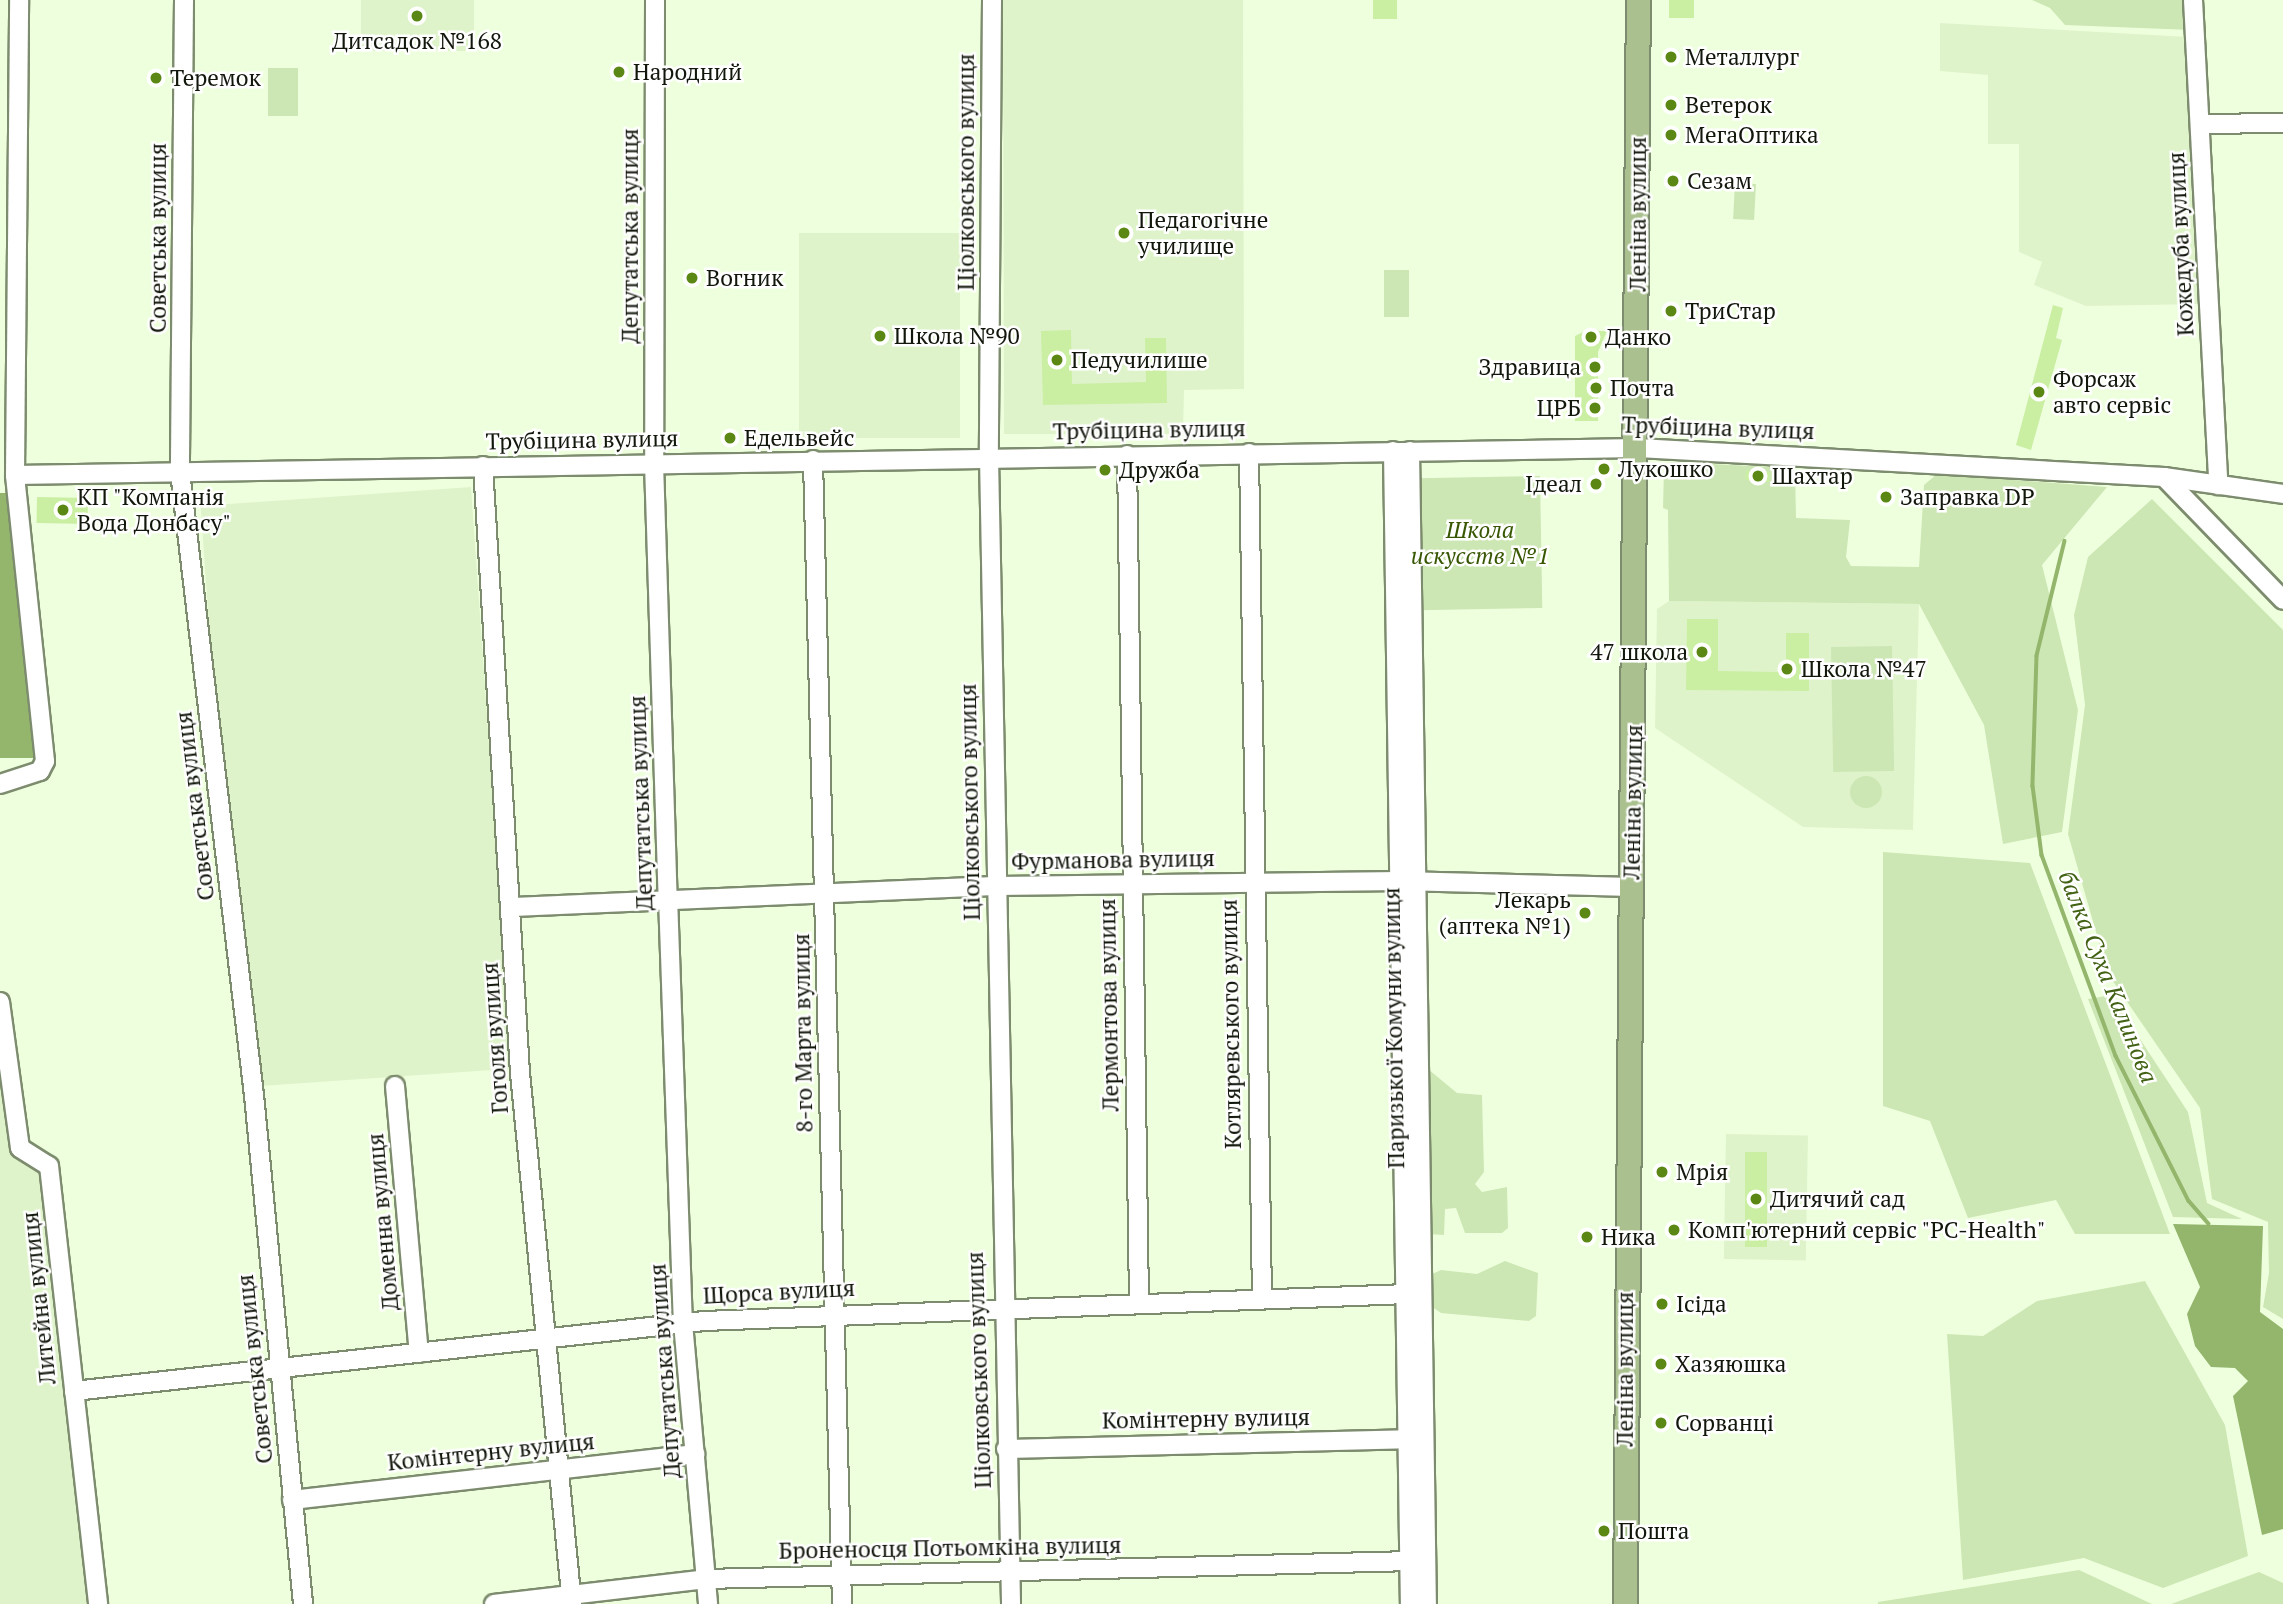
<!DOCTYPE html>
<html>
<head>
<meta charset="utf-8">
<style>
	body { margin:0 }
	#map { position:relative; width:2283px; height:1604px; overflow:hidden; background:#efd; font-family:"PT Serif",serif }
	div>[style] { position:absolute }
	.built>* { inset:0; background:#dff3cb; transform-origin:0 0 }
	.green>* { inset:0; background:#cde7b4; transform-origin:0 0 }
	.round { border-radius:50% }
	.water>* { inset:0; background:#93b66c }
	.stream>* { height:3.5px; margin:-1.75px; padding:0 1.75px; transform-origin:1.75px; border-radius:1.75px; background:#93b66c }
	.building>* { inset:0; background:#caefa3; transform-origin:0 0 }
	.roads { filter:drop-shadow(2px 0 #7d8c6e) drop-shadow(-2px 0 #7d8c6e) drop-shadow(0 2px #7d8c6e) drop-shadow(0 -2px #7d8c6e) }
	.minor>* { height:18px; margin:-9px; padding:0 9px; transform-origin:9px; border-radius:9px; background:#fff }
	.major>* { height:23px; margin:-11.5px; padding:0 11.5px; transform-origin:11.5px; border-radius:11.5px; background:#aac18f }
	.dots>* { width:19px; height:19px; translate:-50% -50%; box-sizing:border-box; border:4px solid #fff; border-radius:50% }
	span { translate:-50% -50%; white-space:nowrap; text-align:center; line-height:1.15; -webkit-text-stroke:5px #fff; paint-order:stroke }
	.poi-label { font-size:23px; color:#12170c }
	.left { translate:0 -50%; text-align:left }
	.right { translate:-100% -50%; text-align:right }
	.street-label { font-size:23px; color:#12170c }
	.park-label { font-size:23px; color:#385703; font-style:italic }
	.water-label { font-size:24px; color:#416113; font-style:italic }
</style>
</head>
<body>
<div id="map">
	<div class="built">
		<i style="left:361px;top:0;width:113px;height:51px"></i>
		<i style="clip-path:polygon(1003px 0,1243px 0,1244px 389px,1184px 390px,1183px 434px,1004px 434px)"></i>
		<i style="clip-path:polygon(1940px 23px,2188px 37px,2202px 304px,2086px 306px,2034px 285px,2042px 262px,2019px 252px,2019px 144px,1988px 144px,1988px 75px,1940px 71px)"></i>
		<i style="left:799px;top:233px;width:161px;height:205px"></i>
		<i style="left:471px;top:487px;width:583px;height:271px;rotate:86deg"></i>
		<i style="clip-path:polygon(1669px 601px,1919px 604px,1913px 830px,1803px 827px,1655px 728px,1657px 609px)"></i>
		<i style="clip-path:polygon(0 1016px,18px 1151px,36px 1160px,38px 1174px,45px 1174px,93px 1604px,0 1604px)"></i>
		<i style="left:1726px;top:1134px;width:82px;height:125px;rotate:1deg"></i>
	</div>
	<div class="green">
		<i style="clip-path:polygon(2032px 0,2184px 0,2191px 9px,2191px 30px,2065px 25px,2050px 8px)"></i>
		<i style="left:268px;top:68px;width:30px;height:48px"></i>
		<i style="left:1735px;top:183px;width:21px;height:36px;rotate:3deg"></i>
		<i style="left:1384px;top:270px;width:25px;height:47px"></i>
		<i style="clip-path:polygon(1669px 462px,1795px 468px,1796px 518px,1850px 520px,1846px 557px,1851px 566px,1919px 567px,1924px 485px,1937px 474px,2107px 487px,2042px 565px,2078px 710px,2062px 832px,2003px 844px,1984px 725px,1919px 604px,1669px 601px,1668px 510px,1663px 508px,1664px 467px)"></i>
		<i style="left:1540px;top:476px;width:132px;height:123px;rotate:89deg"></i>
		<i style="clip-path:polygon(2152px 499px,2283px 630px,2283px 1319px,2263px 1307px,2269px 1273px,2268px 1222px,2212px 1199px,2200px 1108px,2108px 974px,2068px 834px,2085px 705px,2074px 615px,2088px 557px)"></i>
		<i style="left:1892px;top:646px;width:125px;height:61px;rotate:89deg"></i>
		<i class="round" style="left:1850px;top:776px;width:32px;height:32px"></i>
		<i style="clip-path:polygon(1883px 852px,2030px 863px,2170px 1234px,2075px 1234px,2056px 1200px,1968px 1218px,1930px 1121px,1883px 1106px)"></i>
		<i style="clip-path:polygon(2111px 995px,2188px 1112px,2207px 1203px,2242px 1219px,2173px 1217px,2088px 999px)"></i>
		<i style="clip-path:polygon(1428px 1069px,1457px 1093px,1482px 1095px,1484px 1172px,1475px 1184px,1482px 1192px,1507px 1187px,1508px 1228px,1502px 1233px,1465px 1233px,1456px 1208px,1445px 1209px,1444px 1235px,1428px 1234px)"></i>
		<i style="clip-path:polygon(1505px 1261px,1538px 1273px,1536px 1316px,1529px 1321px,1441px 1313px,1425px 1302px,1430px 1275px,1441px 1270px,1477px 1274px)"></i>
		<i style="clip-path:polygon(2145px 1281px,2225px 1425px,2248px 1556px,2163px 1588px,2084px 1558px,1963px 1580px,1947px 1334px,1983px 1336px,2037px 1301px)"></i>
		<i style="clip-path:polygon(2079px 1570px,2152px 1604px,1878px 1604px,1878px 1602px)"></i>
		<i style="clip-path:polygon(2259px 1572px,2283px 1583px,2283px 1604px,2171px 1604px)"></i>
	</div>
	<div class="water">
		<i style="clip-path:polygon(0 493px,6px 493px,40px 758px,0 758px)"></i>
		<i style="clip-path:polygon(2173px 1224px,2263px 1226px,2260px 1312px,2283px 1329px,2283px 1529px,2262px 1535px,2233px 1396px,2248px 1381px,2235px 1368px,2211px 1367px,2195px 1346px,2187px 1314px,2200px 1287px)"></i>
	</div>
	<div class="stream">
		<i style="left:2065px;top:541px;width:118px;rotate:103.7deg"></i>
		<i style="left:2037px;top:656px;width:130px;rotate:91.8deg"></i>
		<i style="left:2033px;top:786px;width:70px;rotate:82.6deg"></i>
		<i style="left:2042px;top:855px;width:214px;rotate:69.8deg"></i>
		<i style="left:2116px;top:1056px;width:162px;rotate:63.3deg"></i>
		<i style="left:2189px;top:1201px;width:30px;rotate:49deg"></i>
	</div>
	<div class="building">
		<i style="left:1373px;top:0;width:24px;height:19px"></i>
		<i style="left:1669px;top:0;width:25px;height:18px"></i>
		<i style="clip-path:polygon(2053px 305px,2063px 308px,2056px 338px,2062px 340px,2031px 450px,2016px 445px)"></i>
		<i style="clip-path:polygon(1071px 330px,1072px 384px,1146px 382px,1145px 338px,1166px 338px,1167px 403px,1043px 405px,1041px 331px)"></i>
		<i style="clip-path:polygon(1585px 331px,1607px 331px,1598px 352px,1598px 421px,1575px 421px,1575px 336px)"></i>
		<i style="left:1746px;top:470px;width:24px;height:10px;rotate:5deg"></i>
		<i style="left:37px;top:497px;width:51px;height:26px;rotate:1deg"></i>
		<i style="clip-path:polygon(1687px 619px,1718px 619px,1718px 671px,1786px 672px,1786px 633px,1809px 633px,1809px 691px,1686px 690px)"></i>
		<i style="left:1745px;top:1152px;width:22px;height:95px"></i>
	</div>
	<div class="roads">
		<div class="minor">
			<i style="left:184px;top:0;width:472px;rotate:90.5deg"></i>
			<i style="left:180px;top:472px;width:627px;rotate:83.23deg"></i>
			<i style="left:254px;top:1095px;width:511px;rotate:84.5deg"></i>
			<i style="left:655px;top:0;width:463px;rotate:90.1deg"></i>
			<i style="left:654px;top:463px;width:434px;rotate:88.2deg"></i>
			<i style="left:668px;top:897px;width:426px;rotate:88deg"></i>
			<i style="left:683px;top:1323px;width:282px;rotate:84.9deg"></i>
			<i style="left:992px;top:0;width:457px;rotate:90.4deg"></i>
			<i style="left:989px;top:457px;width:1147px;rotate:88.9deg"></i>
			<i style="left:2193px;top:0;width:486px;rotate:87deg"></i>
			<i style="left:2200px;top:124px;width:83px;rotate:-0.7deg"></i>
			<i style="left:1393px;top:451px;width:1153px;rotate:89.16deg"></i>
			<i style="left:1410px;top:451px;width:1153px;rotate:89.16deg"></i>
			<i style="left:1249px;top:453px;width:846px;rotate:89.12deg"></i>
			<i style="left:1127px;top:455px;width:848px;rotate:89.19deg"></i>
			<i style="left:813px;top:460px;width:1144px;rotate:88.55deg"></i>
			<i style="left:483px;top:466px;width:608px;rotate:86.51deg"></i>
			<i style="left:520px;top:1073px;width:534px;rotate:84.41deg"></i>
			<i style="left:15px;top:475px;width:1623px;rotate:-0.95deg"></i>
			<i style="left:1638px;top:448px;width:527px;rotate:3.16deg"></i>
			<i style="left:2164px;top:477px;width:120px;rotate:8.1deg"></i>
			<i style="left:2164px;top:477px;width:171px;rotate:45.9deg"></i>
			<i style="left:0;top:784px;width:42px;rotate:-18deg"></i>
			<i style="left:40px;top:771px;width:11px;rotate:-63deg"></i>
			<i style="left:45px;top:761px;width:288px;rotate:-96deg"></i>
			<i style="left:15px;top:475px;width:475px;rotate:-89.5deg"></i>
			<i style="left:511px;top:907px;width:486px;rotate:-2.5deg"></i>
			<i style="left:997px;top:886px;width:403px;rotate:-0.7deg"></i>
			<i style="left:1400px;top:881px;width:232px;rotate:1.5deg"></i>
			<i style="left:0;top:1002px;width:147px;rotate:82.2deg"></i>
			<i style="left:20px;top:1148px;width:34px;rotate:32deg"></i>
			<i style="left:49px;top:1166px;width:441px;rotate:83.6deg"></i>
			<i style="left:395px;top:1086px;width:268px;rotate:84.9deg"></i>
			<i style="left:74px;top:1391px;width:634px;rotate:-6.34deg"></i>
			<i style="left:704px;top:1321px;width:703px;rotate:-2.2deg"></i>
			<i style="left:1006px;top:1449px;width:402px;rotate:-1.4deg"></i>
			<i style="left:292px;top:1500px;width:406px;rotate:-6.5deg"></i>
			<i style="left:494px;top:1604px;width:213px;rotate:-6.7deg"></i>
			<i style="left:706px;top:1579px;width:704px;rotate:-1.46deg"></i>
		</div>
		<div class="major">
			<i style="left:1625px;top:1604px;width:1604px;rotate:-89.54deg"></i>
		</div>
	</div>
	<div class="dots">
		<i style="left:417px;top:16px;background:#5b8715"></i>
		<i style="left:1671px;top:57px;background:#5b8715"></i>
		<i style="left:619px;top:72px;background:#5b8715"></i>
		<i style="left:156px;top:78px;background:#5b8715"></i>
		<i style="left:1671px;top:105px;background:#5b8715"></i>
		<i style="left:1671px;top:135px;background:#5b8715"></i>
		<i style="left:1673px;top:181px;background:#5b8715"></i>
		<i style="left:1124px;top:233px;background:#5b8715"></i>
		<i style="left:692px;top:278px;background:#5b8715"></i>
		<i style="left:1671px;top:311px;background:#5b8715"></i>
		<i style="left:880px;top:336px;background:#5b8715"></i>
		<i style="left:1591px;top:337px;background:#5b8715"></i>
		<i style="left:1057px;top:360px;background:#5b8715"></i>
		<i style="left:1595px;top:367px;background:#5b8715"></i>
		<i style="left:1596px;top:388px;background:#5b8715"></i>
		<i style="left:2039px;top:392px;background:#5b8715"></i>
		<i style="left:1595px;top:408px;background:#5b8715"></i>
		<i style="left:730px;top:438px;background:#5b8715"></i>
		<i style="left:1604px;top:469px;background:#5b8715"></i>
		<i style="left:1105px;top:470px;background:#5b8715"></i>
		<i style="left:1758px;top:476px;background:#5b8715"></i>
		<i style="left:1596px;top:484px;background:#5b8715"></i>
		<i style="left:1886px;top:497px;background:#5b8715"></i>
		<i style="left:63px;top:510px;background:#5b8715"></i>
		<i style="left:1702px;top:652px;background:#5b8715"></i>
		<i style="left:1787px;top:669px;background:#5b8715"></i>
		<i style="left:1585px;top:913px;background:#5b8715"></i>
		<i style="left:1662px;top:1172px;background:#5b8715"></i>
		<i style="left:1756px;top:1199px;background:#5b8715"></i>
		<i style="left:1674px;top:1230px;background:#5b8715"></i>
		<i style="left:1587px;top:1237px;background:#5b8715"></i>
		<i style="left:1662px;top:1304px;background:#5b8715"></i>
		<i style="left:1661px;top:1364px;background:#5b8715"></i>
		<i style="left:1661px;top:1423px;background:#5b8715"></i>
		<i style="left:1604px;top:1531px;background:#5b8715"></i>
	</div>
	<div class="poi-label">
		<span style="left:417px;top:41px">Дитсадок №168</span>
		<span class="left" style="left:1685px;top:57px">Металлург</span>
		<span class="left" style="left:633px;top:72px">Народний</span>
		<span class="left" style="left:170px;top:78px">Теремок</span>
		<span class="left" style="left:1685px;top:105px">Ветерок</span>
		<span class="left" style="left:1685px;top:135px">МегаОптика</span>
		<span class="left" style="left:1687px;top:181px">Сезам</span>
		<span class="left" style="left:1138px;top:233px">Педагогічне<br>училище</span>
		<span class="left" style="left:706px;top:278px">Вогник</span>
		<span class="left" style="left:1685px;top:311px">ТриСтар</span>
		<span class="left" style="left:894px;top:336px">Школа №90</span>
		<span class="left" style="left:1605px;top:337px">Данко</span>
		<span class="left" style="left:1071px;top:360px">Педучилише</span>
		<span class="right" style="left:1581px;top:367px">Здравица</span>
		<span class="left" style="left:2053px;top:392px">Форсаж<br>авто сервіс</span>
		<span class="left" style="left:1610px;top:388px">Почта</span>
		<span class="right" style="left:1581px;top:408px">ЦРБ</span>
		<span class="left" style="left:744px;top:438px">Едельвейс</span>
		<span class="left" style="left:1618px;top:469px">Лукошко</span>
		<span class="left" style="left:1119px;top:470px">Дружба</span>
		<span class="left" style="left:1772px;top:476px">Шахтар</span>
		<span class="right" style="left:1582px;top:484px">Ідеал</span>
		<span class="left" style="left:77px;top:510px">КП "Компанія<br>Вода Донбасу"</span>
		<span class="left" style="left:1900px;top:497px">Заправка DP</span>
		<span class="right" style="left:1688px;top:652px">47 школа</span>
		<span class="left" style="left:1801px;top:669px">Школа №47</span>
		<span class="right" style="left:1571px;top:913px">Лекарь<br>(аптека №1)</span>
		<span class="left" style="left:1676px;top:1172px">Мрія</span>
		<span class="left" style="left:1770px;top:1199px">Дитячий сад</span>
		<span class="left" style="left:1688px;top:1230px">Комп'ютерний сервіс "PC-Health"</span>
		<span class="left" style="left:1601px;top:1237px">Ника</span>
		<span class="left" style="left:1676px;top:1304px">Ісіда</span>
		<span class="left" style="left:1675px;top:1364px">Хазяюшка</span>
		<span class="left" style="left:1675px;top:1423px">Сорванці</span>
		<span class="left" style="left:1618px;top:1531px">Пошта</span>
	</div>
	<div class="street-label">
		<span style="left:966px;top:172px;rotate:-90deg">Ціолковського вулиця</span>
		<span style="left:1638px;top:214px;rotate:-90deg">Леніна вулиця</span>
		<span style="left:630px;top:236px;rotate:-90deg">Депутатська вулиця</span>
		<span style="left:158px;top:238px;rotate:-90deg">Советська вулиця</span>
		<span style="left:2181px;top:244px;rotate:-93deg">Кожедуба вулиця</span>
		<span style="left:1718px;top:428px;rotate:2deg">Трубіцина вулиця</span>
		<span style="left:1149px;top:430px;rotate:-1deg">Трубіцина вулиця</span>
		<span style="left:582px;top:440px;rotate:-1deg">Трубіцина вулиця</span>
		<span style="left:970px;top:802px;rotate:-91deg">Ціолковського вулиця</span>
		<span style="left:1633px;top:802px;rotate:-89deg">Леніна вулиця</span>
		<span style="left:641px;top:803px;rotate:-92deg">Депутатська вулиця</span>
		<span style="left:195px;top:806px;rotate:-97deg">Советська вулиця</span>
		<span style="left:1113px;top:860px;rotate:-1deg">Фурманова вулиця</span>
		<span style="left:1109px;top:1005px;rotate:-91deg">Лермонтова вулиця</span>
		<span style="left:1231px;top:1024px;rotate:-91deg">Котляревського вулиця</span>
		<span style="left:1394px;top:1028px;rotate:-91deg">Паризької Комуни вулиця</span>
		<span style="left:803px;top:1033px;rotate:-91deg">8-го Марта вулиця</span>
		<span style="left:495px;top:1038px;rotate:-94deg">Гоголя вулиця</span>
		<span style="left:383px;top:1222px;rotate:-95deg">Доменна вулиця</span>
		<span style="left:779px;top:1292px;rotate:-3deg">Щорса вулиця</span>
		<span style="left:39px;top:1298px;rotate:-96deg">Литейна вулиця</span>
		<span style="left:255px;top:1369px;rotate:-96deg">Советська вулиця</span>
		<span style="left:1625px;top:1369px;rotate:-90deg">Леніна вулиця</span>
		<span style="left:979px;top:1370px;rotate:-92deg">Ціолковського вулиця</span>
		<span style="left:665px;top:1371px;rotate:-94deg">Депутатська вулиця</span>
		<span style="left:1206px;top:1419px;rotate:-1deg">Комінтерну вулиця</span>
		<span style="left:491px;top:1452px;rotate:-6deg">Комінтерну вулиця</span>
		<span style="left:950px;top:1548px;rotate:-1deg">Броненосця Потьомкіна вулиця</span>
	</div>
	<div class="park-label">
		<span style="left:1480px;top:543px">Школа<br>искусств №1</span>
	</div>
	<div class="water-label">
		<span style="left:2108px;top:977px;rotate:68deg">балка Суха Калинова</span>
	</div>
</div>
</body>
</html>
